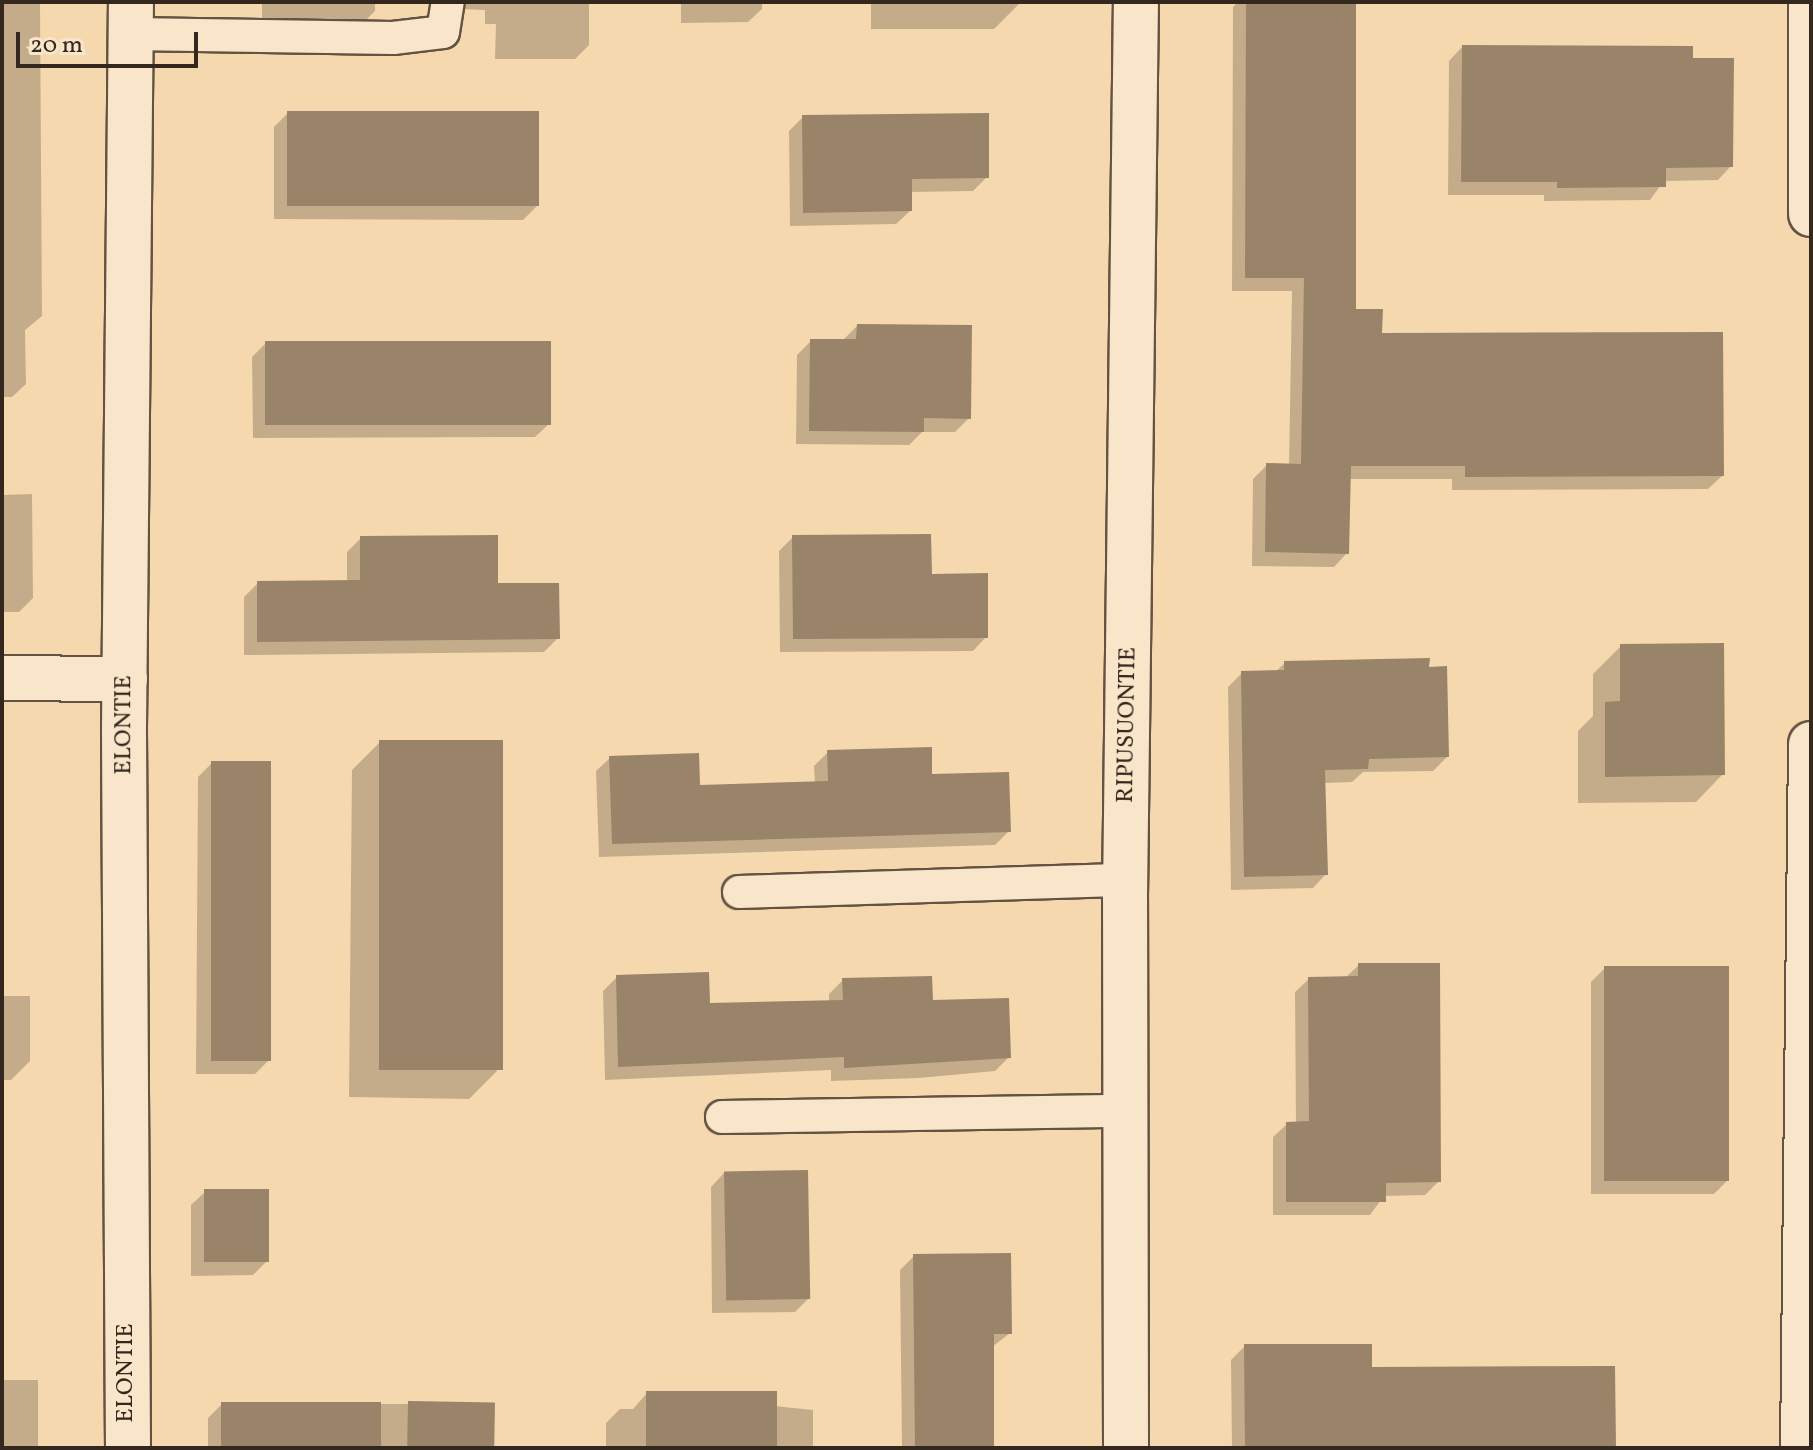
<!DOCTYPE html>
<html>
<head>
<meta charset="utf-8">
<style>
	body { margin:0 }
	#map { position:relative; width:1813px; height:1450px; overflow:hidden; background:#f6d8ae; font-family:Vollkorn,serif }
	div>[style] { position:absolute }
	.shadow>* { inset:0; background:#0003; transform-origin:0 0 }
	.building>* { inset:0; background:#998369; transform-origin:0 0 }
	.roads { filter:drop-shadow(2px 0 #645342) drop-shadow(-2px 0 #645342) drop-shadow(0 2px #645342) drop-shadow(0 -2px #645342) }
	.lane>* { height:32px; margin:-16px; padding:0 16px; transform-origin:16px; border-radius:16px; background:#f9e6ca }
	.street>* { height:44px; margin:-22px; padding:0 22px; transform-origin:22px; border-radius:22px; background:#f9e6ca }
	span { translate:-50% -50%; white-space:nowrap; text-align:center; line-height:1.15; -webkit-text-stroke:6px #f9e6ca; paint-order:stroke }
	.street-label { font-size:24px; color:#34271e }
	.frame { position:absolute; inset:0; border:4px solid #34271e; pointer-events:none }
	.scale { position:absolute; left:16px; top:32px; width:182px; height:36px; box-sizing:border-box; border:4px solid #34271e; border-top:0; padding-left:10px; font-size:24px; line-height:28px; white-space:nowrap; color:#34271e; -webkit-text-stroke:6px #f9e6ca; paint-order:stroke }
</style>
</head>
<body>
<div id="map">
	<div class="shadow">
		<i style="clip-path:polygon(2px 2px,40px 2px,42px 316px,25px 330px,26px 384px,12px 397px,2px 397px)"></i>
		<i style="clip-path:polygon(262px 2px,375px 2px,375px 11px,361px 25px,262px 25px)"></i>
		<i style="clip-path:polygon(461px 2px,589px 2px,589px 45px,575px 59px,495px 59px,496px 24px,485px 24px,485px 10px,461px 9px)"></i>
		<i style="clip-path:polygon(681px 2px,762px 2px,762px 9px,748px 22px,681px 23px)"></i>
		<i style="clip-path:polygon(871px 2px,1021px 2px,994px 29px,871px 29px)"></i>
		<i style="clip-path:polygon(1238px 2px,1354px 2px,1354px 311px,1380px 335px,1722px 476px,1708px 489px,1452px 490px,1452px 479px,1349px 479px,1347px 553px,1334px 567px,1252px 566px,1253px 479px,1267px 465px,1289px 466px,1292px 291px,1232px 291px,1233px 7px)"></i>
		<i style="clip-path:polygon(1462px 47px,1691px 60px,1731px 166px,1718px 180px,1664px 181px,1650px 200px,1544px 201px,1544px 195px,1448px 195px,1449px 61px)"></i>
		<i style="clip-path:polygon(288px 113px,537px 206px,523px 220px,274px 219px,274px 127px)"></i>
		<i style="clip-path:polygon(803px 117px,987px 177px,973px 191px,910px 192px,910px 211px,896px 224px,790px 226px,789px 131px)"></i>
		<i style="clip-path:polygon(857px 326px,969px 418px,955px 432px,922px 432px,909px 445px,796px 444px,797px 355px,811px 341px,842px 341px)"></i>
		<i style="clip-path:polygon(266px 343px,549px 424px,535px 437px,253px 438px,252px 357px)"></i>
		<i style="clip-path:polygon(32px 494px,33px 598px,19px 612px,2px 612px,2px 495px)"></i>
		<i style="clip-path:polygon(793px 537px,930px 576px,986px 637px,973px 651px,780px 652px,779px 551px)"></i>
		<i style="clip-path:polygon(361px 538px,496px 585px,558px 638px,544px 652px,244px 655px,244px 597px,258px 583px,347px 582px,347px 552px)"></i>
		<i style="clip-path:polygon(1621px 646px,1723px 774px,1696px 802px,1578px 803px,1578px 731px,1593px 716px,1593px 674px)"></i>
		<i style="clip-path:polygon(1285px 663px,1427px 669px,1447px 757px,1433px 771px,1363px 772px,1352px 782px,1324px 783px,1326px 874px,1313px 888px,1231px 890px,1228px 687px,1242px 673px,1275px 672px)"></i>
		<i style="clip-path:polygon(380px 742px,497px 1071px,469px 1099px,349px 1097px,352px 770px)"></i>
		<i style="clip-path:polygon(828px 752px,930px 776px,1009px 831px,995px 845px,599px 857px,596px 771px,610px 758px,698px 787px,815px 784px,814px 766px)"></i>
		<i style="clip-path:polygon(212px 763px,269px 1060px,255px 1074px,196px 1074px,198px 777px)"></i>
		<i style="clip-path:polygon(1359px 965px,1439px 1181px,1425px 1195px,1384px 1196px,1370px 1215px,1273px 1215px,1273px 1137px,1287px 1124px,1296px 1124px,1295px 992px,1309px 979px,1345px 978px)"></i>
		<i style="clip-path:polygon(1605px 968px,1728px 1180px,1714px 1194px,1591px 1194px,1591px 982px)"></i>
		<i style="clip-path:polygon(617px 977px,708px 1005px,829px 1002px,829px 994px,843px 980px,931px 1002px,1009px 1057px,995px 1071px,919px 1078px,831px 1081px,831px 1070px,605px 1080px,603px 991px)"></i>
		<i style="clip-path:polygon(2px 996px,30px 996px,30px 1061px,11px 1080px,2px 1080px)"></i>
		<i style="clip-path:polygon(724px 1173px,809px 1298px,795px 1312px,712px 1313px,711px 1187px)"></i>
		<i style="clip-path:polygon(205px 1192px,267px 1261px,253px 1275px,191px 1276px,191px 1205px)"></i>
		<i style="clip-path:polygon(914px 1256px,1010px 1333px,992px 1347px,992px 1448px,902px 1448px,900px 1270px)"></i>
		<i style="clip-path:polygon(1245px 1346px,1370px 1369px,1614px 1448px,1232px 1448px,1231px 1360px)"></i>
		<i style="left:2px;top:1380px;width:36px;height:68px"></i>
		<i style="clip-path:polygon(647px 1393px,813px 1410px,813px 1448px,606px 1448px,606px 1423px,620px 1409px,633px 1409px)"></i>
		<i style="clip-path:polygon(222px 1404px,493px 1404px,493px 1448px,208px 1448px,208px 1418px)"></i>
	</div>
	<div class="building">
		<i style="clip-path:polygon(1246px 2px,1356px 2px,1356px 309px,1383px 309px,1382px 333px,1723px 332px,1724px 476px,1465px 477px,1465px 466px,1351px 466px,1349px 554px,1265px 552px,1266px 463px,1301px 464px,1304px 278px,1245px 278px)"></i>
		<i style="clip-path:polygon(1462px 45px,1693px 46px,1693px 58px,1734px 58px,1733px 167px,1666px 168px,1666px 187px,1557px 188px,1557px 182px,1461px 182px)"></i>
		<i style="left:287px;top:111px;width:252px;height:95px"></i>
		<i style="clip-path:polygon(989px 113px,989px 178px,912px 179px,912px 211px,803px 213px,802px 115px)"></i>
		<i style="clip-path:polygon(857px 324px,972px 325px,971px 419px,924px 418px,924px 432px,809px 431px,810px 339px,856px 339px)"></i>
		<i style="left:265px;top:341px;width:286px;height:84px"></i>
		<i style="clip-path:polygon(931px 534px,932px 574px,988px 573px,988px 638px,793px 639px,792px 535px)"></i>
		<i style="clip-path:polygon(498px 535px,498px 583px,559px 583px,560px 639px,257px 642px,257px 581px,360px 580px,360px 536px)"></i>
		<i style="clip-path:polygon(1724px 643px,1725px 775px,1605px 777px,1605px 702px,1620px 701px,1620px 644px)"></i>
		<i style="clip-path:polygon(1430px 658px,1429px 667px,1447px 666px,1449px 757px,1369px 759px,1368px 769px,1325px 770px,1328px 875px,1244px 877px,1241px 671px,1284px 670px,1284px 661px)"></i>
		<i style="left:379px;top:740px;width:124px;height:330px"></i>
		<i style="clip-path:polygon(932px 747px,932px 774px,1009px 772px,1011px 832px,612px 844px,609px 756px,699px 753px,700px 785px,828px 781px,827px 750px)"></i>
		<i style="left:211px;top:761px;width:60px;height:300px"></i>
		<i style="clip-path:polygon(1358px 963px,1440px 963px,1441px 1182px,1386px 1183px,1386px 1202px,1286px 1202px,1286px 1122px,1309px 1121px,1308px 977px,1358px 976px)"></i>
		<i style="left:1604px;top:966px;width:125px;height:215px"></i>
		<i style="clip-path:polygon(709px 972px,710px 1003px,843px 1000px,842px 978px,932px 976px,933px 1000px,1009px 998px,1011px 1058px,844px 1068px,844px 1057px,618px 1067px,616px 975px)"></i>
		<i style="left:808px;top:1170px;width:129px;height:84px;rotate:89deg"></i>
		<i style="left:269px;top:1189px;width:73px;height:65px;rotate:90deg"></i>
		<i style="clip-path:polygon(1011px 1253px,1012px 1334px,994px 1334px,994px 1448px,915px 1448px,913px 1254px)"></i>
		<i style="clip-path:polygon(1244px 1344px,1372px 1344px,1372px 1367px,1615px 1366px,1616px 1448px,1245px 1448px)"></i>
		<i style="left:646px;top:1391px;width:131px;height:57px"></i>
		<i style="left:408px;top:1401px;width:87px;height:47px;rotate:1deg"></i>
		<i style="left:221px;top:1402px;width:160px;height:46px"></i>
	</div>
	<div class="roads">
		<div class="lane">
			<i style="left:131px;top:34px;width:262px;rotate:0.9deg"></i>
			<i style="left:393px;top:38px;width:50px;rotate:-6.8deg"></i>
			<i style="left:443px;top:32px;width:30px;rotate:-81deg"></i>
			<i style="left:739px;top:892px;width:387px;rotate:-1.8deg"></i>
			<i style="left:722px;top:1117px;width:403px;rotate:-0.9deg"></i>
		</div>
		<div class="street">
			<i style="left:1811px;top:2px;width:212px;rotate:90deg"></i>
			<i style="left:2px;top:678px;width:123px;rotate:0.5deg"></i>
			<i style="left:128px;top:1448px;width:721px;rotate:-90.32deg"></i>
			<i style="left:124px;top:727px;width:725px;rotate:-89.45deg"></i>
			<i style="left:1126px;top:1448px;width:551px;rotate:-90.1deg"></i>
			<i style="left:1125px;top:897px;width:895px;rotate:-89.3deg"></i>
			<i style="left:1803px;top:1448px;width:704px;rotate:-89.35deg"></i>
		</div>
	</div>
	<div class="street-label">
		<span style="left:125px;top:725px;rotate:-90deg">ELONTIE</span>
		<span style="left:1128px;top:725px;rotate:-89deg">RIPUSUONTIE</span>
		<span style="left:127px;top:1373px;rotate:-90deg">ELONTIE</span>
	</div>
	<div class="frame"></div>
	<div class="scale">20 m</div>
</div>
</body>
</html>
